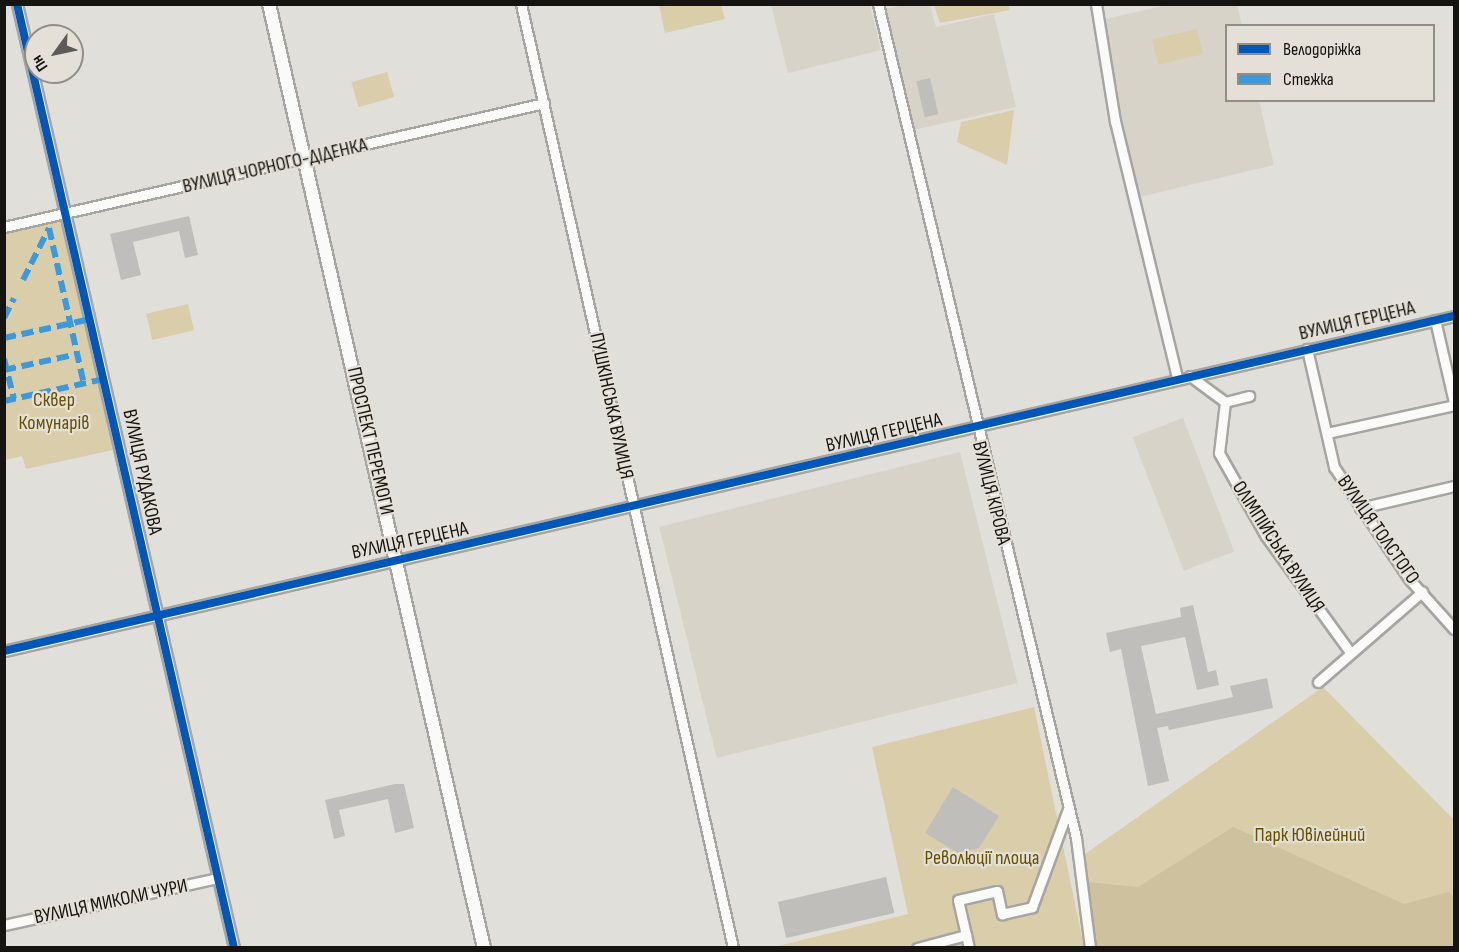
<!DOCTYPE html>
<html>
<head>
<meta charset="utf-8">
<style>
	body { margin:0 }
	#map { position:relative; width:1459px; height:952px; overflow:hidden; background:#e1dfda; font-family:"Sofia Sans Condensed",sans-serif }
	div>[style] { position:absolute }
	.built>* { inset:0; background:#d7d3c8; transform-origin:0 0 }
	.green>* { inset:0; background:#d9cdaa; transform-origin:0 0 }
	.forest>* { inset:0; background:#cdc19e }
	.building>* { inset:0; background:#bfbeba; transform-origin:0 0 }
	.roads { filter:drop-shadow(2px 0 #a6a5a1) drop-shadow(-2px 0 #a6a5a1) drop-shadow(0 2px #a6a5a1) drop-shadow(0 -2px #a6a5a1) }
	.minor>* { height:9px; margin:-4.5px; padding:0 4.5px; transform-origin:4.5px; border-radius:4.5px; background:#fafaf9 }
	.secondary>* { height:12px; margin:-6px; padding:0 6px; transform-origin:6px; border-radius:6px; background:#fafaf9 }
	.quiet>* { height:6px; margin-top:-3px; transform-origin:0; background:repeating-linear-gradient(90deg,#3b9ade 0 12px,transparent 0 18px) }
	.cycleway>* { height:8px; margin:-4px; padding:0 4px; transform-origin:4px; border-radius:4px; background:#0057b8 }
	span { translate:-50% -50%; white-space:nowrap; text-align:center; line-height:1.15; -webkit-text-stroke:4.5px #e4e0d7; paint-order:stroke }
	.street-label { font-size:20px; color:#151410 }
	.park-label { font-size:20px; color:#655000 }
	.frame { position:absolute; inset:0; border:6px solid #151410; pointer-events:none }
	.legend { position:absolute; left:1225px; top:24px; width:210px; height:78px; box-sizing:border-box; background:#e4e0d7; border:2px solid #918e87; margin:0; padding:8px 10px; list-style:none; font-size:18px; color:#151410 }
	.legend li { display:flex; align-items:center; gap:12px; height:30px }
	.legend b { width:30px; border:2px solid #918e87 }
	.north { position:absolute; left:24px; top:24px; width:60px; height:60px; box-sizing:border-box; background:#e4e0d7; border:2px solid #918e87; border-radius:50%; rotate:237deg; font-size:16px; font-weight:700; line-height:24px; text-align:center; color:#151410 }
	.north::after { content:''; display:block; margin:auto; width:21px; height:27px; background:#5c5b57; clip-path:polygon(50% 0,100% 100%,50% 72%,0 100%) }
</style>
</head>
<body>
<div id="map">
	<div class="built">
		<i style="clip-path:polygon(771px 5px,870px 5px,881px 50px,788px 73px)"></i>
		<i style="clip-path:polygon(905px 5px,930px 5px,936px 27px,994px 14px,1016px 107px,909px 131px,881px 10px)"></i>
		<i style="clip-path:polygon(1167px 5px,1237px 5px,1242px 25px,1226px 26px,1226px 100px,1259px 101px,1274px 165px,1139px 197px,1104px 36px,1106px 19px)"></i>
		<i style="left:1183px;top:418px;width:143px;height:54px;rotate:69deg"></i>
		<i style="left:960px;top:452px;width:238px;height:310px;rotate:76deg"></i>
	</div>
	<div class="green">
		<i style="clip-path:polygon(659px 5px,721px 5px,725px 19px,665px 33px)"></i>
		<i style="clip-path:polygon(934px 5px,1008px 5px,1010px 10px,940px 23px)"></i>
		<i style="left:1197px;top:29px;width:26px;height:46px;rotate:77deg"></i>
		<i style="left:387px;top:72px;width:26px;height:37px;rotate:74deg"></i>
		<i style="clip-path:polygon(1014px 110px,1007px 165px,957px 142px,961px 122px)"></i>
		<i style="clip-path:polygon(62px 219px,113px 450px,26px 469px,22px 456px,5px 460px,4px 233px)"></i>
		<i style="left:188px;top:304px;width:27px;height:43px;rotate:77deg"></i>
		<i style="clip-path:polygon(1323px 687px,1454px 820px,1454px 947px,1096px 947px,1085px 854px)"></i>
		<i style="clip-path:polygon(1034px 707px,1084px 947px,770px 948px,908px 914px,872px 747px)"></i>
	</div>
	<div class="forest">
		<i style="clip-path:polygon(1233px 827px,1404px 904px,1449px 892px,1454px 898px,1454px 947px,1096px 947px,1087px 882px,1138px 887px)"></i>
	</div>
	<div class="building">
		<i style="left:930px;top:78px;width:37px;height:14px;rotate:77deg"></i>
		<i style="clip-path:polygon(189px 216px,198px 255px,185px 258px,179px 231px,133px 242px,141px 275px,121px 280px,110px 234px)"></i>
		<i style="clip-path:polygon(1193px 605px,1208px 672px,1216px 670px,1219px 685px,1197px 690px,1185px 637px,1141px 646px,1156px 714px,1233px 697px,1230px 686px,1267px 678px,1273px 708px,1169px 730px,1168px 726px,1157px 728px,1169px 781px,1148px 786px,1121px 649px,1110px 652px,1106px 633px,1181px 617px,1180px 608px)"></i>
		<i style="clip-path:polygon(395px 784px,404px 784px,414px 828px,395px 833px,388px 799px,339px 810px,345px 836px,334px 839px,325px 800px)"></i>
		<i style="clip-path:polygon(953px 787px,999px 816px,979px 848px,958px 853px,925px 833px)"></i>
		<i style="left:886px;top:877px;width:37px;height:111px;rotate:77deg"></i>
	</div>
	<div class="roads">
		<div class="minor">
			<i style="left:17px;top:4px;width:969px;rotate:77.05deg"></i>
			<i style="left:521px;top:4px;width:968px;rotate:77.34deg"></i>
			<i style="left:878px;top:4px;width:857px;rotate:76.64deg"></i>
			<i style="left:1076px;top:838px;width:111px;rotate:82.7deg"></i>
			<i style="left:1096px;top:4px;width:119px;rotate:80.8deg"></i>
			<i style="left:1115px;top:121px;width:264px;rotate:76.4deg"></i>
			<i style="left:4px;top:227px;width:554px;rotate:-12.93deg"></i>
			<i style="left:1435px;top:320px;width:84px;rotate:77deg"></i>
			<i style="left:1307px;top:349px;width:121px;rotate:77.1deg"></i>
			<i style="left:1334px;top:467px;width:136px;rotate:56.1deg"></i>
			<i style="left:1410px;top:580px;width:66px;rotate:48.1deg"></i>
			<i style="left:1190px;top:376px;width:44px;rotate:36.6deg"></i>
			<i style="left:1225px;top:402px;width:25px;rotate:-14deg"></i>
			<i style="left:1225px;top:402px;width:51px;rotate:96.7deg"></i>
			<i style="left:1219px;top:453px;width:95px;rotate:60.5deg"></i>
			<i style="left:1266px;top:536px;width:143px;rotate:54.1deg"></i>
			<i style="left:1327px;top:433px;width:130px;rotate:-12.4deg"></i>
			<i style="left:1360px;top:508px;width:97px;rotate:-13.2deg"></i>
			<i style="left:4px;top:651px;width:1488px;rotate:-13.01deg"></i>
			<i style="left:1318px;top:682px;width:138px;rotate:-40.9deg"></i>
			<i style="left:4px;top:925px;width:218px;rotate:-12.4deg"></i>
			<i style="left:917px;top:948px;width:51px;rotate:-14.9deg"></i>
			<i style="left:969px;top:948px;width:49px;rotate:-102.9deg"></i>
			<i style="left:958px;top:900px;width:40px;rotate:-13deg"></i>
			<i style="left:997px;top:891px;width:24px;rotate:78deg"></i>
			<i style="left:1002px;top:914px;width:31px;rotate:-13deg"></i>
			<i style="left:1032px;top:907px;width:104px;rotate:-69.8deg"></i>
		</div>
		<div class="secondary">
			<i style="left:269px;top:4px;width:968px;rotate:77.17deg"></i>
		</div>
	</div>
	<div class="quiet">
		<i style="left:49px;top:228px;width:160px;rotate:77.4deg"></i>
		<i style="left:23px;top:280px;width:58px;rotate:-63.4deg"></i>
		<i style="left:4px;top:318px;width:22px;rotate:-63deg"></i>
		<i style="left:4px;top:338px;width:89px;rotate:-12.3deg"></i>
		<i style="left:4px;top:359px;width:41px;rotate:76deg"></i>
		<i style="left:4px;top:370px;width:76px;rotate:-12.2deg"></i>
		<i style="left:4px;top:401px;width:102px;rotate:-12.4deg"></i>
	</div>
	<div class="cycleway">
		<i style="left:17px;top:4px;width:969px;rotate:77.05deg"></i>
		<i style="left:4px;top:651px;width:1488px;rotate:-13.01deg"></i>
	</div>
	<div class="street-label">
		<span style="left:275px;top:166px;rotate:-13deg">ВУЛИЦЯ ЧОРНОГО-ДІДЕНКА</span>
		<span style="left:1357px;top:321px;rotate:-13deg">ВУЛИЦЯ ГЕРЦЕНА</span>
		<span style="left:611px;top:406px;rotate:78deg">ПУШКІНСЬКА ВУЛИЦЯ</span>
		<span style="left:884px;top:433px;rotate:-13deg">ВУЛИЦЯ ГЕРЦЕНА</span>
		<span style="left:370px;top:441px;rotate:77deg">ПРОСПЕКТ ПЕРЕМОГИ</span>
		<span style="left:142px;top:472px;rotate:78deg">ВУЛИЦЯ РУДАКОВА</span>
		<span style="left:991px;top:493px;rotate:76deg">ВУЛИЦЯ КІРОВА</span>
		<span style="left:1378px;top:530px;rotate:55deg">ВУЛИЦЯ ТОЛСТОГО</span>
		<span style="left:410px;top:541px;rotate:-12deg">ВУЛИЦЯ ГЕРЦЕНА</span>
		<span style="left:1278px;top:547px;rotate:57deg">ОЛІМПІЙСЬКА ВУЛИЦЯ</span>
		<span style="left:111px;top:902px;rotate:-12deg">ВУЛИЦЯ МИКОЛИ ЧУРИ</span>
	</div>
	<div class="park-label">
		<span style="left:54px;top:412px">Сквер<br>Комунарів</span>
		<span style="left:1310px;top:835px">Парк Ювілейний</span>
		<span style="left:982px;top:858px">Революції площа</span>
	</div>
	<div class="frame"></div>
	<ul class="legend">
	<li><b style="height:8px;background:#0057b8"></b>Велодоріжка</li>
	<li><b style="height:8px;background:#3b9ade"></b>Стежка</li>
	</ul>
	<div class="north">Пн</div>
</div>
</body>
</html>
